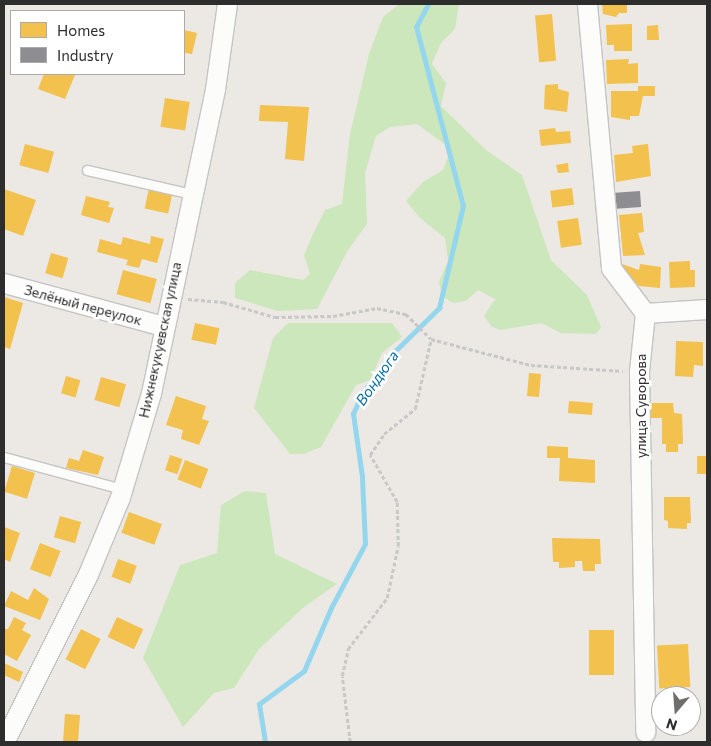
<!DOCTYPE html>
<html>
<head>
<meta charset="utf-8">
<style>
	body { margin:0 }
	#map { position:relative; width:711px; height:746px; overflow:hidden; background:#ece8e4; font-family:Commissioner,sans-serif }
	div>[style] { position:absolute }
	.green>* { inset:0; background:#cde7bc }
	.homes>* { inset:0; background:#f2c14e; transform-origin:0 0 }
	.industry>* { inset:0; background:#8d8d92; transform-origin:0 0 }
	.stream>* { height:4.5px; margin:-2.25px; padding:0 2.25px; transform-origin:2.25px; border-radius:2.25px; background:#95d6ef }
	.path>* { height:2.5px; margin-top:-1.25px; transform-origin:0; background:repeating-linear-gradient(90deg,#c8c8c8 0 4px,transparent 0 6.5px) }
	.roads { filter:drop-shadow(1px 0 #c5c4c4) drop-shadow(-1px 0 #c5c4c4) drop-shadow(0 1px #c5c4c4) drop-shadow(0 -1px #c5c4c4) }
	.lane>* { height:9px; margin:-4.5px; padding:0 4.5px; transform-origin:4.5px; border-radius:4.5px; background:#fcfcfb }
	.street>* { height:19px; margin:-9.5px; padding:0 9.5px; transform-origin:9.5px; border-radius:9.5px; background:#fcfcfb }
	span { translate:-50% -50%; white-space:nowrap; text-align:center; line-height:1.15; -webkit-text-stroke:5px #fff; paint-order:stroke }
	.street-label { font-size:14px; color:#2d2d2d }
	.water-label { font-size:15px; color:#086ea7; font-style:italic }
	.frame { position:absolute; inset:0; border:5px solid #2d2d2d; pointer-events:none }
	.legend { position:absolute; left:10px; top:10px; width:175px; height:65px; box-sizing:border-box; background:#fff; border:1px solid #ababab; margin:0; padding:6px 9px; list-style:none; font-size:15px; color:#2d2d2d }
	.legend li { display:flex; align-items:center; gap:10px; height:25px }
	.legend b { width:25px; border:1px solid #ababab }
	.north { position:absolute; left:651px; top:686px; width:50px; height:50px; box-sizing:border-box; background:#fff; border:1px solid #ababab; border-radius:50%; rotate:198deg; font-size:14px; font-weight:700; line-height:20px; text-align:center; color:#2d2d2d }
	.north::after { content:''; display:block; margin:auto; width:18px; height:22px; background:#706e6d; clip-path:polygon(50% 0,100% 100%,50% 72%,0 100%) }
</style>
</head>
<body>
<div id="map">
	<div class="green">
		<i style="clip-path:polygon(399px 4px,459px 4px,455px 29px,441px 43px,432px 64px,446px 83px,441px 106px,486px 150px,522px 175px,551px 260px,587px 295px,601px 327px,596px 334px,561px 333px,541px 323px,501px 330px,492px 327px,484px 316px,495px 299px,478px 290px,466px 301px,453px 303px,442px 296px,439px 282px,448px 261px,445px 238px,420px 218px,406px 201px,423px 182px,443px 170px,451px 149px,417px 124px,390px 127px,376px 136px,365px 173px,367px 224px,348px 250px,317px 309px,278px 311px,235px 298px,235px 283px,250px 270px,303px 280px,310px 274px,304px 255px,314px 232px,325px 210px,342px 204px,350px 134px,369px 54px,383px 17px)"></i>
		<i style="clip-path:polygon(288px 323px,392px 323px,402px 337px,382px 353px,370px 380px,356px 385px,321px 447px,304px 454px,290px 454px,254px 408px,273px 338px)"></i>
		<i style="clip-path:polygon(245px 491px,266px 493px,275px 554px,337px 584px,304px 607px,259px 649px,234px 688px,214px 693px,183px 727px,143px 658px,180px 565px,217px 553px,221px 505px)"></i>
	</div>
	<div class="homes">
		<i style="clip-path:polygon(602px 4px,627px 4px,627px 13px,619px 13px,616px 17px,603px 14px)"></i>
		<i style="left:552px;top:14px;width:47px;height:17px;rotate:85deg"></i>
		<i style="clip-path:polygon(632px 24px,632px 51px,614px 51px,614px 45px,607px 45px,606px 25px)"></i>
		<i style="clip-path:polygon(658px 25px,659px 40px,647px 40px,647px 26px)"></i>
		<i style="clip-path:polygon(184px 30px,197px 33px,192px 54px,185px 53px,184px 56px)"></i>
		<i style="clip-path:polygon(629px 59px,628px 64px,638px 63px,638px 83px,607px 84px,606px 60px)"></i>
		<i style="clip-path:polygon(44px 74px,75px 75px,65px 99px,38px 89px)"></i>
		<i style="clip-path:polygon(558px 84px,558px 89px,569px 92px,567px 112px,544px 109px,545px 85px)"></i>
		<i style="clip-path:polygon(638px 86px,655px 86px,655px 96px,643px 96px,639px 116px,630px 116px,630px 120px,611px 117px,611px 91px,638px 91px)"></i>
		<i style="left:165px;top:98px;width:25px;height:29px;rotate:9deg"></i>
		<i style="clip-path:polygon(260px 105px,309px 107px,304px 161px,285px 159px,288px 122px,259px 121px)"></i>
		<i style="clip-path:polygon(555px 128px,556px 132px,570px 131px,571px 143px,541px 146px,539px 130px)"></i>
		<i style="left:25px;top:144px;width:30px;height:22px;rotate:15deg"></i>
		<i style="clip-path:polygon(648px 144px,651px 176px,616px 182px,614px 155px,633px 153px,632px 146px)"></i>
		<i style="clip-path:polygon(568px 163px,569px 172px,558px 173px,556px 165px)"></i>
		<i style="left:149px;top:188px;width:24px;height:21px;rotate:12deg"></i>
		<i style="left:572px;top:188px;width:17px;height:22px;rotate:83deg"></i>
		<i style="clip-path:polygon(4px 189px,36px 200px,23px 236px,4px 229px)"></i>
		<i style="clip-path:polygon(86px 196px,110px 202px,108px 207px,114px 208px,109px 223px,81px 215px)"></i>
		<i style="clip-path:polygon(642px 213px,644px 232px,638px 233px,645px 255px,623px 256px,619px 215px)"></i>
		<i style="left:578px;top:218px;width:27px;height:21px;rotate:82deg"></i>
		<i style="clip-path:polygon(151px 236px,164px 239px,157px 263px,142px 259px,139px 268px,126px 265px,128px 260px,97px 252px,100px 239px,121px 245px,123px 237px,150px 244px)"></i>
		<i style="left:51px;top:253px;width:18px;height:21px;rotate:16deg"></i>
		<i style="clip-path:polygon(690px 261px,690px 270px,695px 270px,695px 287px,670px 288px,669px 262px)"></i>
		<i style="clip-path:polygon(622px 264px,639px 270px,640px 264px,661px 267px,660px 288px,639px 286px,624px 279px)"></i>
		<i style="left:123px;top:270px;width:35px;height:25px;rotate:15deg"></i>
		<i style="clip-path:polygon(4px 297px,23px 303px,10px 349px,4px 347px)"></i>
		<i style="left:195px;top:323px;width:25px;height:17px;rotate:12deg"></i>
		<i style="clip-path:polygon(676px 341px,703px 342px,703px 366px,694px 365px,693px 377px,675px 376px)"></i>
		<i style="left:529px;top:373px;width:12px;height:23px;rotate:5deg"></i>
		<i style="left:66px;top:376px;width:15px;height:18px;rotate:16deg"></i>
		<i style="left:101px;top:377px;width:26px;height:24px;rotate:16deg"></i>
		<i style="clip-path:polygon(176px 396px,206px 406px,202px 419px,209px 421px,199px 445px,181px 439px,183px 430px,166px 425px)"></i>
		<i style="left:569px;top:401px;width:24px;height:12px;rotate:5deg"></i>
		<i style="clip-path:polygon(648px 403px,673px 403px,674px 413px,682px 414px,683px 444px,678px 444px,678px 452px,666px 452px,666px 444px,662px 444px,662px 418px,648px 418px)"></i>
		<i style="clip-path:polygon(547px 446px,568px 447px,568px 458px,595px 460px,595px 483px,559px 481px,560px 458px,547px 458px)"></i>
		<i style="clip-path:polygon(83px 450px,104px 457px,98px 475px,66px 468px,69px 458px,79px 461px)"></i>
		<i style="left:170px;top:455px;width:13px;height:16px;rotate:18deg"></i>
		<i style="left:697px;top:456px;width:10px;height:18px"></i>
		<i style="left:185px;top:460px;width:25px;height:21px;rotate:21deg"></i>
		<i style="left:12px;top:466px;width:24px;height:27px;rotate:17deg"></i>
		<i style="clip-path:polygon(664px 497px,690px 497px,691px 523px,687px 523px,687px 529px,668px 528px,668px 521px,664px 520px)"></i>
		<i style="left:129px;top:512px;width:35px;height:22px;rotate:20deg"></i>
		<i style="left:60px;top:516px;width:22px;height:22px;rotate:16deg"></i>
		<i style="clip-path:polygon(4px 527px,20px 533px,10px 562px,4px 559px)"></i>
		<i style="clip-path:polygon(552px 538px,600px 539px,601px 564px,595px 564px,595px 571px,583px 571px,582px 561px,575px 561px,575px 567px,559px 568px,559px 562px,553px 562px)"></i>
		<i style="left:40px;top:543px;width:22px;height:28px;rotate:21deg"></i>
		<i style="left:118px;top:559px;width:20px;height:19px;rotate:20deg"></i>
		<i style="clip-path:polygon(34px 588px,49px 599px,40px 620px,4px 606px,11px 591px,28px 600px)"></i>
		<i style="clip-path:polygon(14px 617px,26px 623px,22px 630px,31px 635px,17px 661px,4px 654px,4px 629px,8px 629px)"></i>
		<i style="left:117px;top:617px;width:29px;height:22px;rotate:25deg"></i>
		<i style="left:81px;top:629px;width:22px;height:34px;rotate:27deg"></i>
		<i style="left:589px;top:630px;width:25px;height:45px"></i>
		<i style="left:688px;top:644px;width:43px;height:31px;rotate:87deg"></i>
		<i style="clip-path:polygon(4px 663px,23px 672px,19px 682px,4px 675px)"></i>
		<i style="left:65px;top:714px;width:15px;height:28px;rotate:4deg"></i>
	</div>
	<div class="industry">
		<i style="left:640px;top:191px;width:16px;height:25px;rotate:86deg"></i>
	</div>
	<div class="stream">
		<i style="left:265px;top:742px;width:38px;rotate:-99deg"></i>
		<i style="left:259px;top:704px;width:56px;rotate:-36.3deg"></i>
		<i style="left:304px;top:671px;width:69px;rotate:-66.8deg"></i>
		<i style="left:331px;top:608px;width:72px;rotate:-62deg"></i>
		<i style="left:365px;top:544px;width:67px;rotate:-92.6deg"></i>
		<i style="left:362px;top:477px;width:64px;rotate:-98.1deg"></i>
		<i style="left:353px;top:414px;width:22px;rotate:-66deg"></i>
		<i style="left:362px;top:394px;width:47px;rotate:-53.6deg"></i>
		<i style="left:390px;top:356px;width:69px;rotate:-44.4deg"></i>
		<i style="left:439px;top:308px;width:105px;rotate:-76.8deg"></i>
		<i style="left:463px;top:206px;width:185px;rotate:-104.7deg"></i>
		<i style="left:416px;top:27px;width:26px;rotate:-62deg"></i>
	</div>
	<div class="path">
		<i style="left:188px;top:299px;width:35px;rotate:5deg"></i>
		<i style="left:223px;top:302px;width:54px;rotate:16.1deg"></i>
		<i style="left:275px;top:317px;width:58px;rotate:-1deg"></i>
		<i style="left:333px;top:316px;width:45px;rotate:-10.3deg"></i>
		<i style="left:377px;top:308px;width:30px;rotate:12deg"></i>
		<i style="left:406px;top:314px;width:35px;rotate:45deg"></i>
		<i style="left:431px;top:339px;width:103px;rotate:14.6deg"></i>
		<i style="left:531px;top:365px;width:92px;rotate:3.7deg"></i>
		<i style="left:350px;top:742px;width:66px;rotate:-96.9deg"></i>
		<i style="left:342px;top:676px;width:28px;rotate:-77deg"></i>
		<i style="left:348px;top:649px;width:64px;rotate:-52.6deg"></i>
		<i style="left:387px;top:598px;width:53px;rotate:-78.1deg"></i>
		<i style="left:398px;top:546px;width:44px;rotate:-91.3deg"></i>
		<i style="left:397px;top:502px;width:54px;rotate:-119.9deg"></i>
		<i style="left:370px;top:455px;width:25px;rotate:-56deg"></i>
		<i style="left:384px;top:434px;width:40px;rotate:-39deg"></i>
		<i style="left:415px;top:409px;width:72px;rotate:-77.1deg"></i>
	</div>
	<div class="roads">
		<div class="lane">
			<i style="left:87px;top:170px;width:108px;rotate:12.9deg"></i>
			<i style="left:4px;top:457px;width:122px;rotate:15.2deg"></i>
		</div>
		<div class="street">
			<i style="left:587px;top:4px;width:265px;rotate:84.8deg"></i>
			<i style="left:611px;top:268px;width:56px;rotate:52.9deg"></i>
			<i style="left:645px;top:313px;width:58px;rotate:95.9deg"></i>
			<i style="left:639px;top:371px;width:361px;rotate:89deg"></i>
			<i style="left:4px;top:283px;width:165px;rotate:15.1deg"></i>
			<i style="left:645px;top:313px;width:62px;rotate:-3.7deg"></i>
			<i style="left:4px;top:742px;width:188px;rotate:-63.4deg"></i>
			<i style="left:88px;top:574px;width:83px;rotate:-67.4deg"></i>
			<i style="left:120px;top:497px;width:109px;rotate:-73.4deg"></i>
			<i style="left:151px;top:393px;width:311px;rotate:-78.1deg"></i>
			<i style="left:215px;top:89px;width:86px;rotate:-82deg"></i>
		</div>
	</div>
	<div class="street-label">
		<span style="left:83px;top:305px;rotate:15deg">Зелёный переулок</span>
		<span style="left:160px;top:340px;rotate:-78deg">Нижнекукуевская улица</span>
		<span style="left:641px;top:406px;rotate:-90deg">улица Суворова</span>
	</div>
	<div class="water-label">
		<span style="left:377px;top:378px;rotate:-55deg">Вондюга</span>
	</div>
	<div class="frame"></div>
	<ul class="legend">
	<li><b style="height:14px;background:#f2c14e"></b>Homes</li>
	<li><b style="height:14px;background:#8d8d92"></b>Industry</li>
	</ul>
	<div class="north">N</div>
</div>
</body>
</html>
